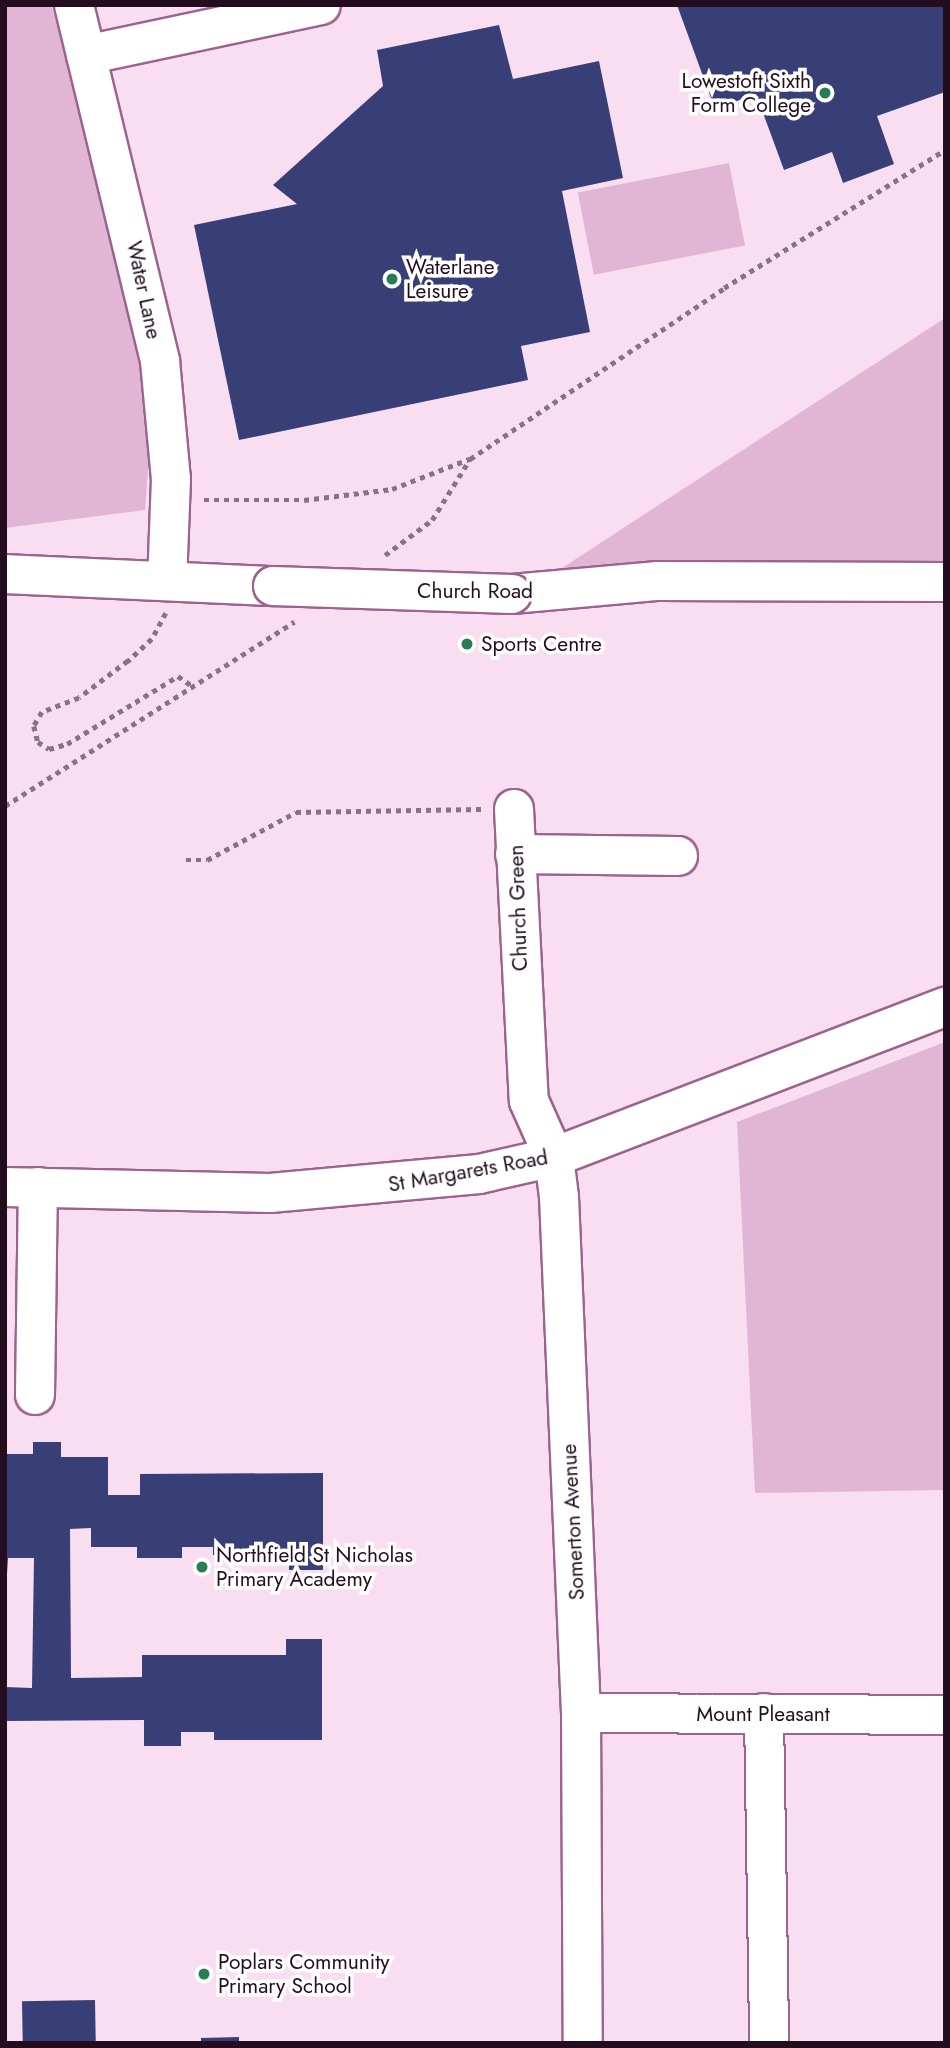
<!DOCTYPE html>
<html>
<head>
<meta charset="utf-8">
<style>
	body { margin:0 }
	#map { position:relative; width:950px; height:2048px; overflow:hidden; background:#f9def1; font-family:Jost,sans-serif }
	div>[style] { position:absolute }
	.green>* { inset:0; background:#e0b6d4; transform-origin:0 0 }
	.building>* { inset:0; background:#383e76; transform-origin:0 0 }
	.path>* { height:4.5px; margin-top:-2.25px; transform-origin:0; background:repeating-linear-gradient(90deg,#8a7183 0 5px,transparent 0 10px) }
	.roads { filter:drop-shadow(2px 0 #9d638f) drop-shadow(-2px 0 #9d638f) drop-shadow(0 2px #9d638f) drop-shadow(0 -2px #9d638f) }
	.minor>* { height:38px; margin:-19px; padding:0 19px; transform-origin:19px; border-radius:19px; background:#fff }
	.major>* { height:38px; margin:-19px; padding:0 19px; transform-origin:19px; border-radius:19px; background:#fff }
	.bridges { filter:drop-shadow(2px 0 #9d638f) drop-shadow(-2px 0 #9d638f) drop-shadow(0 2px #9d638f) drop-shadow(0 -2px #9d638f) }
	.major-bridge>* { height:38px; margin:-19px; padding:0 19px; transform-origin:19px; border-radius:19px; background:#fff }
	.dots>* { width:19px; height:19px; translate:-50% -50%; box-sizing:border-box; border:4px solid #fff; border-radius:50% }
	span { translate:-50% -50%; white-space:nowrap; text-align:center; line-height:1.15; -webkit-text-stroke:7px #fff; paint-order:stroke }
	.poi-label { font-size:21px; color:#240d1f }
	.right { translate:-100% -50%; text-align:right }
	.left { translate:0 -50%; text-align:left }
	.street-label { font-size:21px; color:#240d1f }
	.frame { position:absolute; inset:0; border:7px solid #240d1f; pointer-events:none }
</style>
</head>
<body>
<div id="map">
	<div class="green">
		<i style="clip-path:polygon(5px 5px,51px 5px,92px 140px,153px 405px,145px 510px,5px 528px)"></i>
		<i style="left:729px;top:163px;width:84px;height:154px;rotate:79deg"></i>
		<i style="clip-path:polygon(945px 318px,945px 571px,559px 570px)"></i>
		<i style="clip-path:polygon(945px 1042px,945px 1490px,755px 1493px,737px 1122px)"></i>
	</div>
	<div class="building">
		<i style="clip-path:polygon(677px 5px,945px 5px,945px 92px,877px 116px,894px 164px,843px 183px,832px 152px,784px 170px,756px 94px,715px 109px)"></i>
		<i style="clip-path:polygon(499px 25px,513px 79px,599px 61px,623px 178px,562px 191px,590px 332px,521px 346px,528px 380px,239px 440px,194px 225px,297px 204px,273px 185px,383px 86px,377px 50px)"></i>
		<i style="clip-path:polygon(33px 1442px,61px 1442px,61px 1457px,108px 1457px,108px 1495px,140px 1495px,140px 1474px,323px 1473px,323px 1570px,289px 1570px,289px 1555px,213px 1555px,213px 1547px,182px 1547px,182px 1558px,137px 1558px,137px 1547px,91px 1547px,91px 1528px,70px 1529px,71px 1678px,142px 1677px,142px 1655px,286px 1655px,286px 1639px,322px 1639px,322px 1740px,214px 1740px,214px 1732px,181px 1732px,181px 1746px,144px 1746px,144px 1720px,5px 1721px,5px 1687px,32px 1688px,34px 1558px,8px 1558px,5px 1607px,5px 1454px,33px 1454px)"></i>
		<i style="left:95px;top:2000px;width:43px;height:73px;rotate:89deg"></i>
		<i style="clip-path:polygon(239px 2037px,239px 2043px,201px 2043px,201px 2038px)"></i>
	</div>
	<div class="path">
		<i style="left:204px;top:500px;width:100px"></i>
		<i style="left:304px;top:500px;width:89px;rotate:-7.1deg"></i>
		<i style="left:392px;top:489px;width:83px;rotate:-21.3deg"></i>
		<i style="left:385px;top:555px;width:59px;rotate:-36.7deg"></i>
		<i style="left:432px;top:520px;width:72px;rotate:-58.1deg"></i>
		<i style="left:470px;top:459px;width:306px;rotate:-33.9deg"></i>
		<i style="left:724px;top:288px;width:261px;rotate:-32deg"></i>
		<i style="left:166px;top:613px;width:30px;rotate:118deg"></i>
		<i style="left:152px;top:639px;width:33px;rotate:137deg"></i>
		<i style="left:128px;top:661px;width:61px;rotate:142.9deg"></i>
		<i style="left:79px;top:698px;width:40px;rotate:159deg"></i>
		<i style="left:42px;top:712px;width:16px;rotate:120deg"></i>
		<i style="left:34px;top:726px;width:16px;rotate:76deg"></i>
		<i style="left:38px;top:742px;width:13px;rotate:32deg"></i>
		<i style="left:49px;top:749px;width:19px;rotate:-16deg"></i>
		<i style="left:67px;top:744px;width:130px;rotate:-31.5deg"></i>
		<i style="left:178px;top:676px;width:19px;rotate:35deg"></i>
		<i style="left:5px;top:806px;width:343px;rotate:-32.5deg"></i>
		<i style="left:186px;top:860px;width:21px"></i>
		<i style="left:207px;top:860px;width:101px;rotate:-28.3deg"></i>
		<i style="left:296px;top:812px;width:185px;rotate:-0.9deg"></i>
	</div>
	<div class="roads">
		<div class="minor">
			<i style="left:74px;top:5px;width:366px;rotate:76.4deg"></i>
			<i style="left:160px;top:361px;width:119px;rotate:84.7deg"></i>
			<i style="left:171px;top:479px;width:102px;rotate:92.2deg"></i>
			<i style="left:86px;top:55px;width:240px;rotate:-12deg"></i>
			<i style="left:514px;top:809px;width:292px;rotate:87.1deg"></i>
			<i style="left:529px;top:1101px;width:61px;rotate:65.9deg"></i>
			<i style="left:554px;top:1157px;width:40px;rotate:82.9deg"></i>
			<i style="left:559px;top:1197px;width:516px;rotate:87.56deg"></i>
			<i style="left:581px;top:1713px;width:330px;rotate:89.7deg"></i>
			<i style="left:515px;top:854px;width:163px;rotate:0.7deg"></i>
			<i style="left:5px;top:1187px;width:265px;rotate:1.3deg"></i>
			<i style="left:270px;top:1193px;width:210px;rotate:-5.2deg"></i>
			<i style="left:479px;top:1174px;width:77px;rotate:-12.8deg"></i>
			<i style="left:554px;top:1157px;width:419px;rotate:-21deg"></i>
			<i style="left:35px;top:1395px;width:208px;rotate:-89.2deg"></i>
			<i style="left:581px;top:1713px;width:364px;rotate:0.3deg"></i>
			<i style="left:764px;top:1713px;width:330px;rotate:89.1deg"></i>
		</div>
		<div class="major">
			<i style="left:5px;top:574px;width:268px;rotate:2.6deg"></i>
			<i style="left:512px;top:594px;width:147px;rotate:-5.1deg"></i>
			<i style="left:658px;top:581px;width:287px;rotate:0.2deg"></i>
		</div>
	</div>
	<div class="bridges">
		<div class="major-bridge">
			<i style="left:273px;top:586px;width:239px;rotate:1.9deg"></i>
		</div>
	</div>
	<div class="dots">
		<i style="left:825px;top:93px;background:#287e52"></i>
		<i style="left:392px;top:279px;background:#287e52"></i>
		<i style="left:467px;top:644px;background:#287e52"></i>
		<i style="left:202px;top:1567px;background:#287e52"></i>
		<i style="left:204px;top:1974px;background:#287e52"></i>
	</div>
	<div class="poi-label">
		<span class="right" style="left:811px;top:93px">Lowestoft Sixth<br>Form College</span>
		<span class="left" style="left:406px;top:279px">Waterlane<br>Leisure</span>
		<span class="left" style="left:481px;top:644px">Sports Centre</span>
		<span class="left" style="left:216px;top:1567px">Northfield St Nicholas<br>Primary Academy</span>
		<span class="left" style="left:218px;top:1974px">Poplars Community<br>Primary School</span>
	</div>
	<div class="street-label">
		<span style="left:144px;top:290px;rotate:78deg">Water Lane</span>
		<span style="left:475px;top:591px">Church Road</span>
		<span style="left:518px;top:908px;rotate:-92deg">Church Green</span>
		<span style="left:468px;top:1171px;rotate:-10deg">St Margarets Road</span>
		<span style="left:573px;top:1522px;rotate:-93deg">Somerton Avenue</span>
		<span style="left:763px;top:1714px">Mount Pleasant</span>
	</div>
	<div class="frame"></div>
</div>
</body>
</html>
